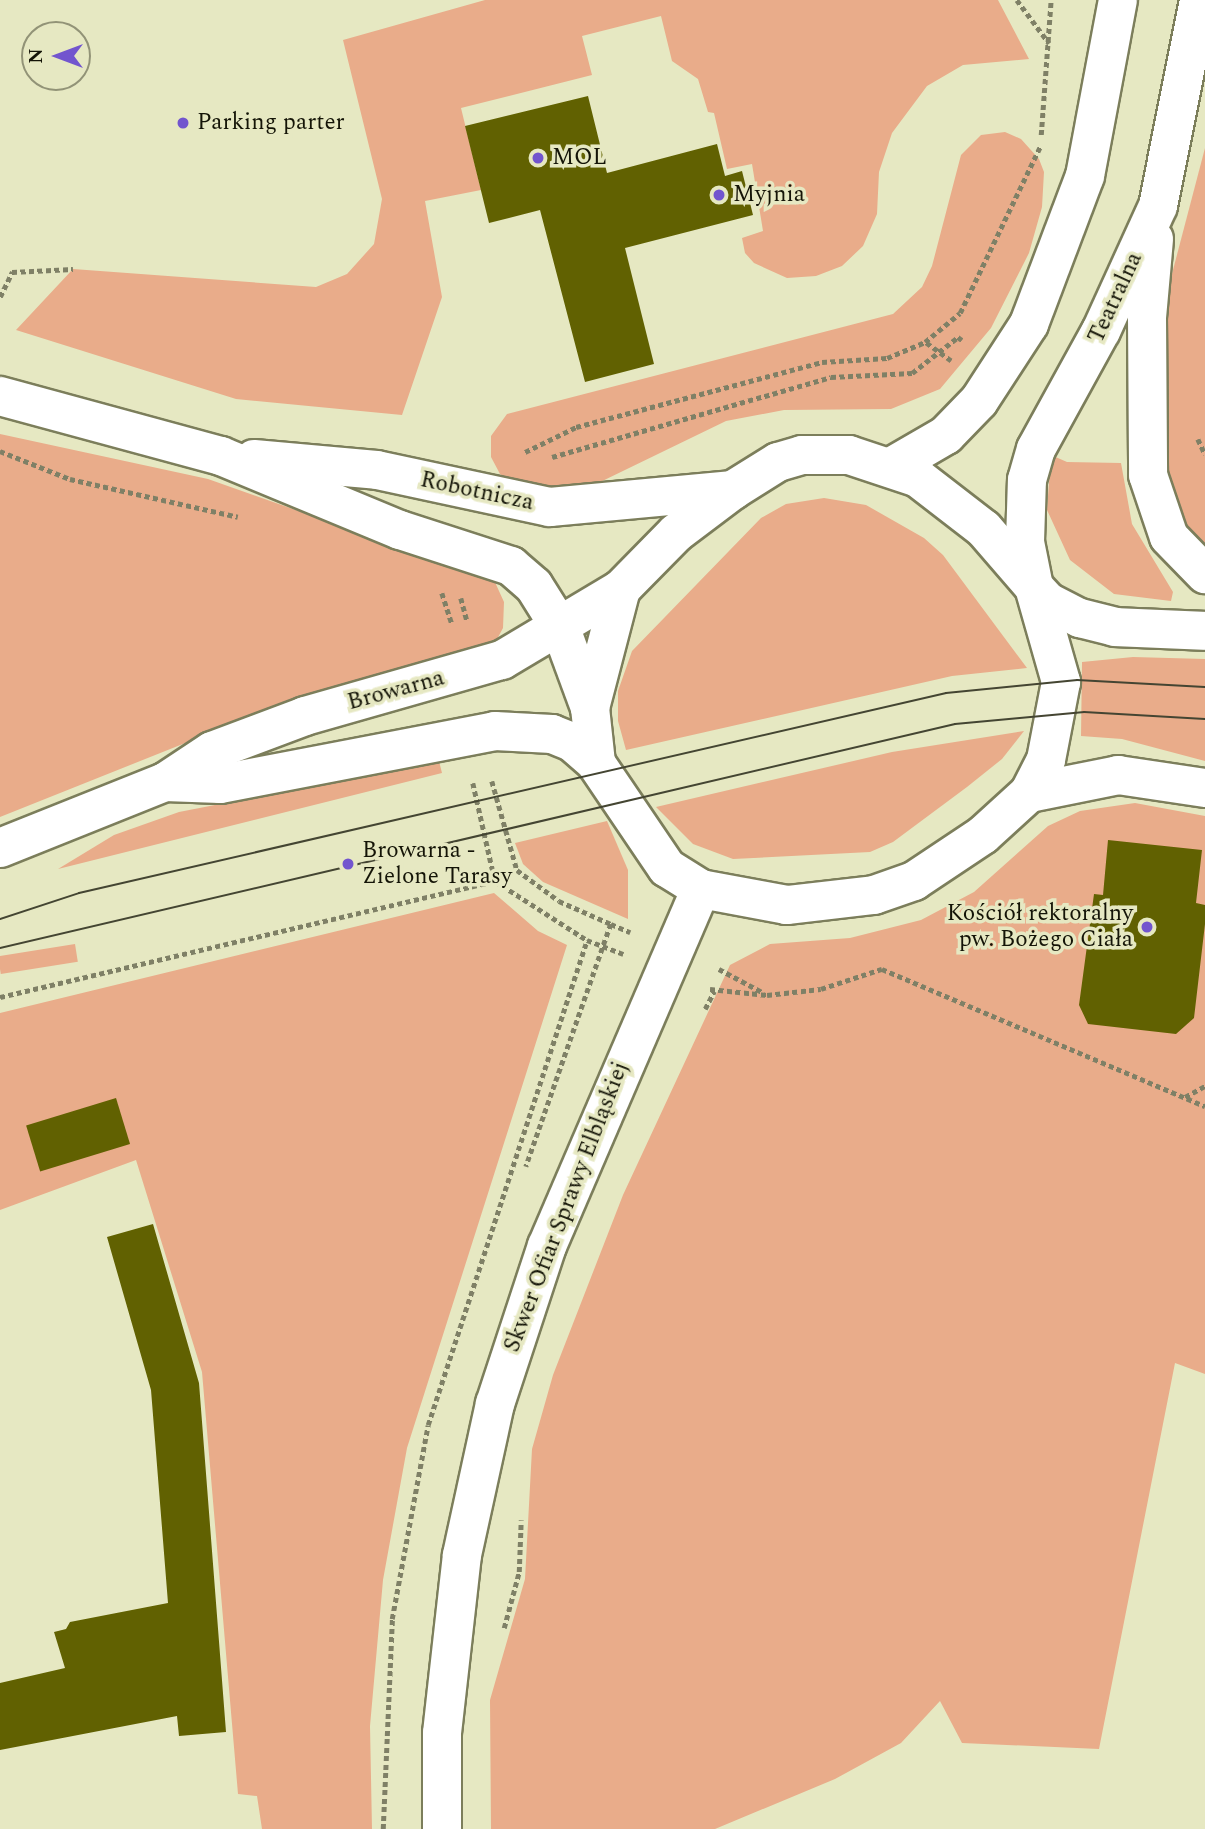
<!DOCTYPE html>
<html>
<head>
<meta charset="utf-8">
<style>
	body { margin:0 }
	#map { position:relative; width:1205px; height:1829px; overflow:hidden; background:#e6e8c2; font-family:Spectral,serif }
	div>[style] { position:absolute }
	.green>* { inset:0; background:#e9ac8a; transform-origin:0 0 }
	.building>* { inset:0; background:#616101; transform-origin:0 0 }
	.path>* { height:4.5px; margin-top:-2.25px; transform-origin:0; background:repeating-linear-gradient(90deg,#7f8066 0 5px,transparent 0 8.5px) }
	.roads { filter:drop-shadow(2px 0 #7c7e5b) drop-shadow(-2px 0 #7c7e5b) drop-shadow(0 2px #7c7e5b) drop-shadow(0 -2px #7c7e5b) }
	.minor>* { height:38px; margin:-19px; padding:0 19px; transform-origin:19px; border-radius:19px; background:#fff }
	.tertiary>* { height:38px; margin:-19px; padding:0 19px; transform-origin:19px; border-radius:19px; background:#fff }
	.secondary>* { height:38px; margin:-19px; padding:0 19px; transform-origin:19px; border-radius:19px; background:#fff }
	.tram>* { height:2px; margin:-1px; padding:0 1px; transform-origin:1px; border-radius:1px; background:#444532 }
	.dots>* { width:19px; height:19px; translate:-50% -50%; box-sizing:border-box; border:4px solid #e6e8c2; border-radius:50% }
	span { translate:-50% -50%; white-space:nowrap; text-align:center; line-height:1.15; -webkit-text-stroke:7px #e6e8c2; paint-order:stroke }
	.poi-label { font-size:23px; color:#141407 }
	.left { translate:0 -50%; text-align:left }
	.right { translate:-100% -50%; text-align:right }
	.street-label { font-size:23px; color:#141407 }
	.north { position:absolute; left:21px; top:21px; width:70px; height:70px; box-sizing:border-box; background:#e6e8c2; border:2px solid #929377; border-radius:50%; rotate:270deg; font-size:19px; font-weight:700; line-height:28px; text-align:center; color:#141407 }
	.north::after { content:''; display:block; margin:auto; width:24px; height:32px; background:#7255ce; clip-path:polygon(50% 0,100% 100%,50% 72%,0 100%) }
</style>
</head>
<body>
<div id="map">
	<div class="green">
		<i style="clip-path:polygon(485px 0,998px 0,1029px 59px,963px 65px,927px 86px,892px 133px,879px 172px,877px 214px,863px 246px,842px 266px,816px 276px,787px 278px,754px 263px,745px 253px,742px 238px,763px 231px,752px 164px,727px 169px,714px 113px,708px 112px,698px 79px,672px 61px,661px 16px,582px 36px,592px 75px,461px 108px,481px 190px,425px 201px,442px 297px,402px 415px,236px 399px,16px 330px,73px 269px,316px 287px,347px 274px,374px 244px,382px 199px,343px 40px)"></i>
		<i style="clip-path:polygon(1005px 132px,1021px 139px,1039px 159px,1044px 172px,1042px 207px,1029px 253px,991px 328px,940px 389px,891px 409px,784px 410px,726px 421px,592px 486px,546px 490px,515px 484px,500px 474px,491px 457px,491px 436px,507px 414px,893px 314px,922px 287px,932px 266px,961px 155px,981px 135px)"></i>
		<i style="clip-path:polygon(1205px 148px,1205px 555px,1168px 504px,1162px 405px,1168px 289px)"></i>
		<i style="clip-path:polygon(0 434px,208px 479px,494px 580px,504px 602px,503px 628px,495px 643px,283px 704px,0 817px)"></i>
		<i style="clip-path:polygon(1051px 455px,1067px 462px,1121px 463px,1132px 524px,1173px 592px,1171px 601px,1114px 594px,1070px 560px,1047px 510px)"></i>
		<i style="clip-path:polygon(824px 498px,866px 505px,924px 538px,943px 555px,1027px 668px,952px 676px,626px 750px,618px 721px,618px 691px,632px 651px,761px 518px,786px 504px)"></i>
		<i style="clip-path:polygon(1133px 657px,1205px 659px,1205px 761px,1122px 739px,1081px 736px,1082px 662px)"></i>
		<i style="clip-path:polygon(1024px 731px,1002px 759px,967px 787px,893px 842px,870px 852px,733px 859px,693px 844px,656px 807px,892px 752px)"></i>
		<i style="clip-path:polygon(439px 761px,442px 773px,58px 869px,114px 835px,179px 812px)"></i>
		<i style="clip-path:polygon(1135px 803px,1205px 816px,1205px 1374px,1175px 1363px,1099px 1749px,962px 1743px,940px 1701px,901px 1743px,835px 1779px,715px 1829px,491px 1829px,490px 1700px,525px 1579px,532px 1449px,553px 1375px,623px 1195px,730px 965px,770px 944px,850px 938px,921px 920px,974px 892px,1048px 826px,1080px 811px)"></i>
		<i style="clip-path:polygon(607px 821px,628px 870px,628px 919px,543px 882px,523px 864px,515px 843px)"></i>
		<i style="clip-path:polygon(494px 893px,538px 931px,567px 945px,407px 1448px,383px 1580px,370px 1726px,372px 1829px,262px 1829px,257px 1796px,238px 1794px,202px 1372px,136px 1160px,0 1210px,0 1013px)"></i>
		<i style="left:75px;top:944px;width:18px;height:78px;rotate:81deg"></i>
	</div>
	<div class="building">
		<i style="clip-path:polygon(588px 96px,607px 173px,717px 144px,725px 176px,742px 171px,753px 215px,625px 248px,654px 364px,585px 382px,540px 210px,489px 223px,465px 126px)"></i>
		<i style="clip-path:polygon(1108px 840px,1202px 850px,1196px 903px,1205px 905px,1205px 924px,1194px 1018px,1176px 1034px,1088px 1024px,1079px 1005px,1094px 894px,1103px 895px)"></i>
		<i style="left:116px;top:1098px;width:48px;height:94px;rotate:73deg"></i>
		<i style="clip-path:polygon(153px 1224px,199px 1383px,226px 1732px,179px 1736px,177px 1716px,0 1750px,0 1683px,65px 1668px,54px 1632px,66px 1629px,70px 1622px,168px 1603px,151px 1390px,107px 1237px)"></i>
	</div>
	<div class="path">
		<i style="left:1017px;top:0;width:54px;rotate:53.3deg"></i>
		<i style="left:1041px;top:135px;width:135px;rotate:-85.8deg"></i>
		<i style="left:0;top:297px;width:28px;rotate:-64deg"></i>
		<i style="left:12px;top:272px;width:61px;rotate:-2.8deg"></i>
		<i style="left:951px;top:361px;width:32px;rotate:-144deg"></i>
		<i style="left:925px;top:342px;width:45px;rotate:-39.6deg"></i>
		<i style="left:960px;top:313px;width:184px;rotate:-64.3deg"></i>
		<i style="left:1198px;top:439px;width:17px;rotate:65deg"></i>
		<i style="left:0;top:451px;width:75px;rotate:21.8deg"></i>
		<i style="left:70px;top:479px;width:172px;rotate:12.7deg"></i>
		<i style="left:525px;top:452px;width:57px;rotate:-26.1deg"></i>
		<i style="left:576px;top:427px;width:254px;rotate:-14.8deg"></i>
		<i style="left:822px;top:362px;width:65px;rotate:-3.5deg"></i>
		<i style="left:887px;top:358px;width:41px;rotate:-22.8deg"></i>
		<i style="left:552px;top:457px;width:290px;rotate:-16deg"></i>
		<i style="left:831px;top:377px;width:81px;rotate:-2.8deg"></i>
		<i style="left:912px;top:373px;width:58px;rotate:-38deg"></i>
		<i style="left:958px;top:337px;width:5px;rotate:37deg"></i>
		<i style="left:442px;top:593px;width:33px;rotate:72deg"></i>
		<i style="left:461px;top:598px;width:23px;rotate:75deg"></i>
		<i style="left:492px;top:781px;width:92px;rotate:74.3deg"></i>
		<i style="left:517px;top:870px;width:52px;rotate:36.4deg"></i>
		<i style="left:559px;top:901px;width:57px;rotate:23.9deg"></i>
		<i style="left:611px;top:924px;width:257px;rotate:109.3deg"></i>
		<i style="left:473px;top:783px;width:100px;rotate:77.3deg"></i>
		<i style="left:611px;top:924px;width:21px;rotate:23deg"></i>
		<i style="left:719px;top:969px;width:51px;rotate:28.1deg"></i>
		<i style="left:710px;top:989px;width:57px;rotate:6deg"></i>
		<i style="left:767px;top:995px;width:54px;rotate:-6.3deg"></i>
		<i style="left:821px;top:989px;width:64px;rotate:-18.2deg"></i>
		<i style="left:882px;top:969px;width:351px;rotate:23deg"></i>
		<i style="left:0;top:997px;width:508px;rotate:-13.19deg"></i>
		<i style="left:495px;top:881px;width:109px;rotate:32.7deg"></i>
		<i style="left:587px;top:940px;width:39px;rotate:21deg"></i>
		<i style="left:705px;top:1009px;width:20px;rotate:-63deg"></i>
		<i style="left:1185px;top:1097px;width:23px;rotate:-29deg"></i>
		<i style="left:504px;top:1628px;width:58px;rotate:-75deg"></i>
		<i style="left:519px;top:1572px;width:52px;rotate:-87.8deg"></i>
		<i style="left:383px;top:1829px;width:210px;rotate:-87.5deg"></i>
		<i style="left:392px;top:1619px;width:197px;rotate:-79.5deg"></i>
		<i style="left:428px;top:1425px;width:510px;rotate:-71.85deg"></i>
	</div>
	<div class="roads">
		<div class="minor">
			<i style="left:0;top:396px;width:229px;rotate:15.2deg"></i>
			<i style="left:221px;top:456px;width:194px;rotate:22.5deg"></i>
			<i style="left:400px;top:530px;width:117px;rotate:18deg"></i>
			<i style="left:511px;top:566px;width:30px;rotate:41deg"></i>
			<i style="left:534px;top:586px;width:51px;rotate:57.9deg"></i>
			<i style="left:561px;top:629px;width:84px;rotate:69.8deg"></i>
			<i style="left:254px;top:459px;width:123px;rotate:5.1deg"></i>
			<i style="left:377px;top:470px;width:177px;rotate:12.1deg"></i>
			<i style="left:550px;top:507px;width:184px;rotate:-5.3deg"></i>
			<i style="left:442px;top:1829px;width:96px;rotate:-90deg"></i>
			<i style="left:442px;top:1733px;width:179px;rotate:-83.6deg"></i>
			<i style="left:462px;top:1555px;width:155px;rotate:-77.7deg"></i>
			<i style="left:495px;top:1404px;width:166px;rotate:-71.8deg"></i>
			<i style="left:547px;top:1246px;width:389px;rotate:-66.7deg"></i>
		</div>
		<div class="tertiary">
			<i style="left:1154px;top:239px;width:79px;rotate:95.1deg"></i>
			<i style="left:1147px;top:318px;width:157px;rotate:89.6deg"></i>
			<i style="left:1148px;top:475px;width:65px;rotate:71.3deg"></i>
			<i style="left:1169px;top:537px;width:52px;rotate:45.8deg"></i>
			<i style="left:891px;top:467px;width:64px;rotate:-30.2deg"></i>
			<i style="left:946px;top:435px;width:47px;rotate:-45.9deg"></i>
			<i style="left:979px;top:401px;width:92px;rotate:-57deg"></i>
			<i style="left:1029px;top:324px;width:158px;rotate:-69.3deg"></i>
			<i style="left:1085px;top:176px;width:179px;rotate:-79.4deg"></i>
			<i style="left:1034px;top:587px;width:46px;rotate:-101.3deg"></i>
			<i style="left:1025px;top:542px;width:62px;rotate:-88.2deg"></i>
			<i style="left:1027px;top:480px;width:32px;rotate:-74deg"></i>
			<i style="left:1036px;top:449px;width:135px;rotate:-61.2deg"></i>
			<i style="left:1101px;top:331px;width:137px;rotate:-65.5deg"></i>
			<i style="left:1158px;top:206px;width:210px;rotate:-78.7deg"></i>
		</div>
		<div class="secondary">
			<i style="left:802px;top:455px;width:47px"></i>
			<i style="left:849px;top:455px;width:73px;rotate:18.4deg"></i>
			<i style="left:918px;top:478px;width:83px;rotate:37.7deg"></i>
			<i style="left:984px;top:529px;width:77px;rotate:49.2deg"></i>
			<i style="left:1034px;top:587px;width:99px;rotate:74.1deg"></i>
			<i style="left:1061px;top:682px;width:79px;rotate:100.9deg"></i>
			<i style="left:1046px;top:760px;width:37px;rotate:117deg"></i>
			<i style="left:1029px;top:793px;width:62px;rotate:137.6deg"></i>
			<i style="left:983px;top:835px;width:83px;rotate:146.3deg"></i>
			<i style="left:914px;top:881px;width:42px;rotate:160.7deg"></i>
			<i style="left:874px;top:895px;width:88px;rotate:173.4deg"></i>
			<i style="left:787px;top:905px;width:87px;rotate:-169.5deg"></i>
			<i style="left:701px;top:889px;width:40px;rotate:-148deg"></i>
			<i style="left:667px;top:868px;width:127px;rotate:-124.1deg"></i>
			<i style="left:596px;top:763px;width:55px;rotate:-96.2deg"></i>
			<i style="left:590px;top:708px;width:123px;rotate:-75.4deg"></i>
			<i style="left:621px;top:589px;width:78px;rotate:-45.5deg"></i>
			<i style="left:676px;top:533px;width:71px;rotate:-37deg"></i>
			<i style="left:733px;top:490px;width:53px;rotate:-31.9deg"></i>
			<i style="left:778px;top:462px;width:25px;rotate:-16deg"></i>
			<i style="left:1034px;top:587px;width:21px;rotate:47deg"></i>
			<i style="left:1048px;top:602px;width:36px;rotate:27deg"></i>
			<i style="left:1080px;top:618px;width:36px;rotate:14deg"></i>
			<i style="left:1115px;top:627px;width:90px;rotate:2.5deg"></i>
			<i style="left:165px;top:782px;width:55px;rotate:2.1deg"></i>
			<i style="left:220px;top:784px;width:280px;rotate:-10.9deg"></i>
			<i style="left:495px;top:731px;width:57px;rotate:3deg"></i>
			<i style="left:552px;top:734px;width:22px;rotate:22deg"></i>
			<i style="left:572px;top:742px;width:32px;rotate:41deg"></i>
			<i style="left:1029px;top:793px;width:91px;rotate:-11.4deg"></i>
			<i style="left:1118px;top:775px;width:88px;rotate:8.5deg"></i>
			<i style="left:0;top:848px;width:178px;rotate:-21.8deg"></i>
			<i style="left:165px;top:782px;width:56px;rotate:-33.4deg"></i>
			<i style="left:212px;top:751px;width:99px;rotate:-20.6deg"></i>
			<i style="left:305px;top:716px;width:205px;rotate:-15.9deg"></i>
			<i style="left:502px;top:660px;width:139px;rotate:-30.8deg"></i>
		</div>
	</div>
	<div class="tram">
		<i style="left:0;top:919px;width:83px;rotate:-18.2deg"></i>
		<i style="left:79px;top:893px;width:890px;rotate:-12.99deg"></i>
		<i style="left:946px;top:693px;width:132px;rotate:-5.7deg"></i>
		<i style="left:1077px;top:680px;width:128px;rotate:3.1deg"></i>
		<i style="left:0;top:948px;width:981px;rotate:-13.2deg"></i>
		<i style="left:955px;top:724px;width:130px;rotate:-5.3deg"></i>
		<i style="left:1084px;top:712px;width:121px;rotate:3.3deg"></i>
	</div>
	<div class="dots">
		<i style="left:183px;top:123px;background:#7255ce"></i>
		<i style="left:538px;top:158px;background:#7255ce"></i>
		<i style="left:719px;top:195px;background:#7255ce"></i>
		<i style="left:348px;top:864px;background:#7255ce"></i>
		<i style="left:1147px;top:927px;background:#7255ce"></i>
	</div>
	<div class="poi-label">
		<span class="left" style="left:197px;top:123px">Parking parter</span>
		<span class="left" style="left:552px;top:158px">MOL</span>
		<span class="left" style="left:733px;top:195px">Myjnia</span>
		<span class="left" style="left:362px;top:864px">Browarna -<br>Zielone Tarasy</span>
		<span class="right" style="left:1133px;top:927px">Kościół rektoralny<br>pw. Bożego Ciała</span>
	</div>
	<div class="street-label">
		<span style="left:1116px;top:298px;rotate:-65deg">Teatralna</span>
		<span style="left:477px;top:492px;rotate:12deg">Robotnicza</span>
		<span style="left:396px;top:691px;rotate:-15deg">Browarna</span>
		<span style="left:567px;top:1207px;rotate:-69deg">Skwer Ofiar Sprawy Elbląskiej</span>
	</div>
	<div class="north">N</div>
</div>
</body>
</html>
